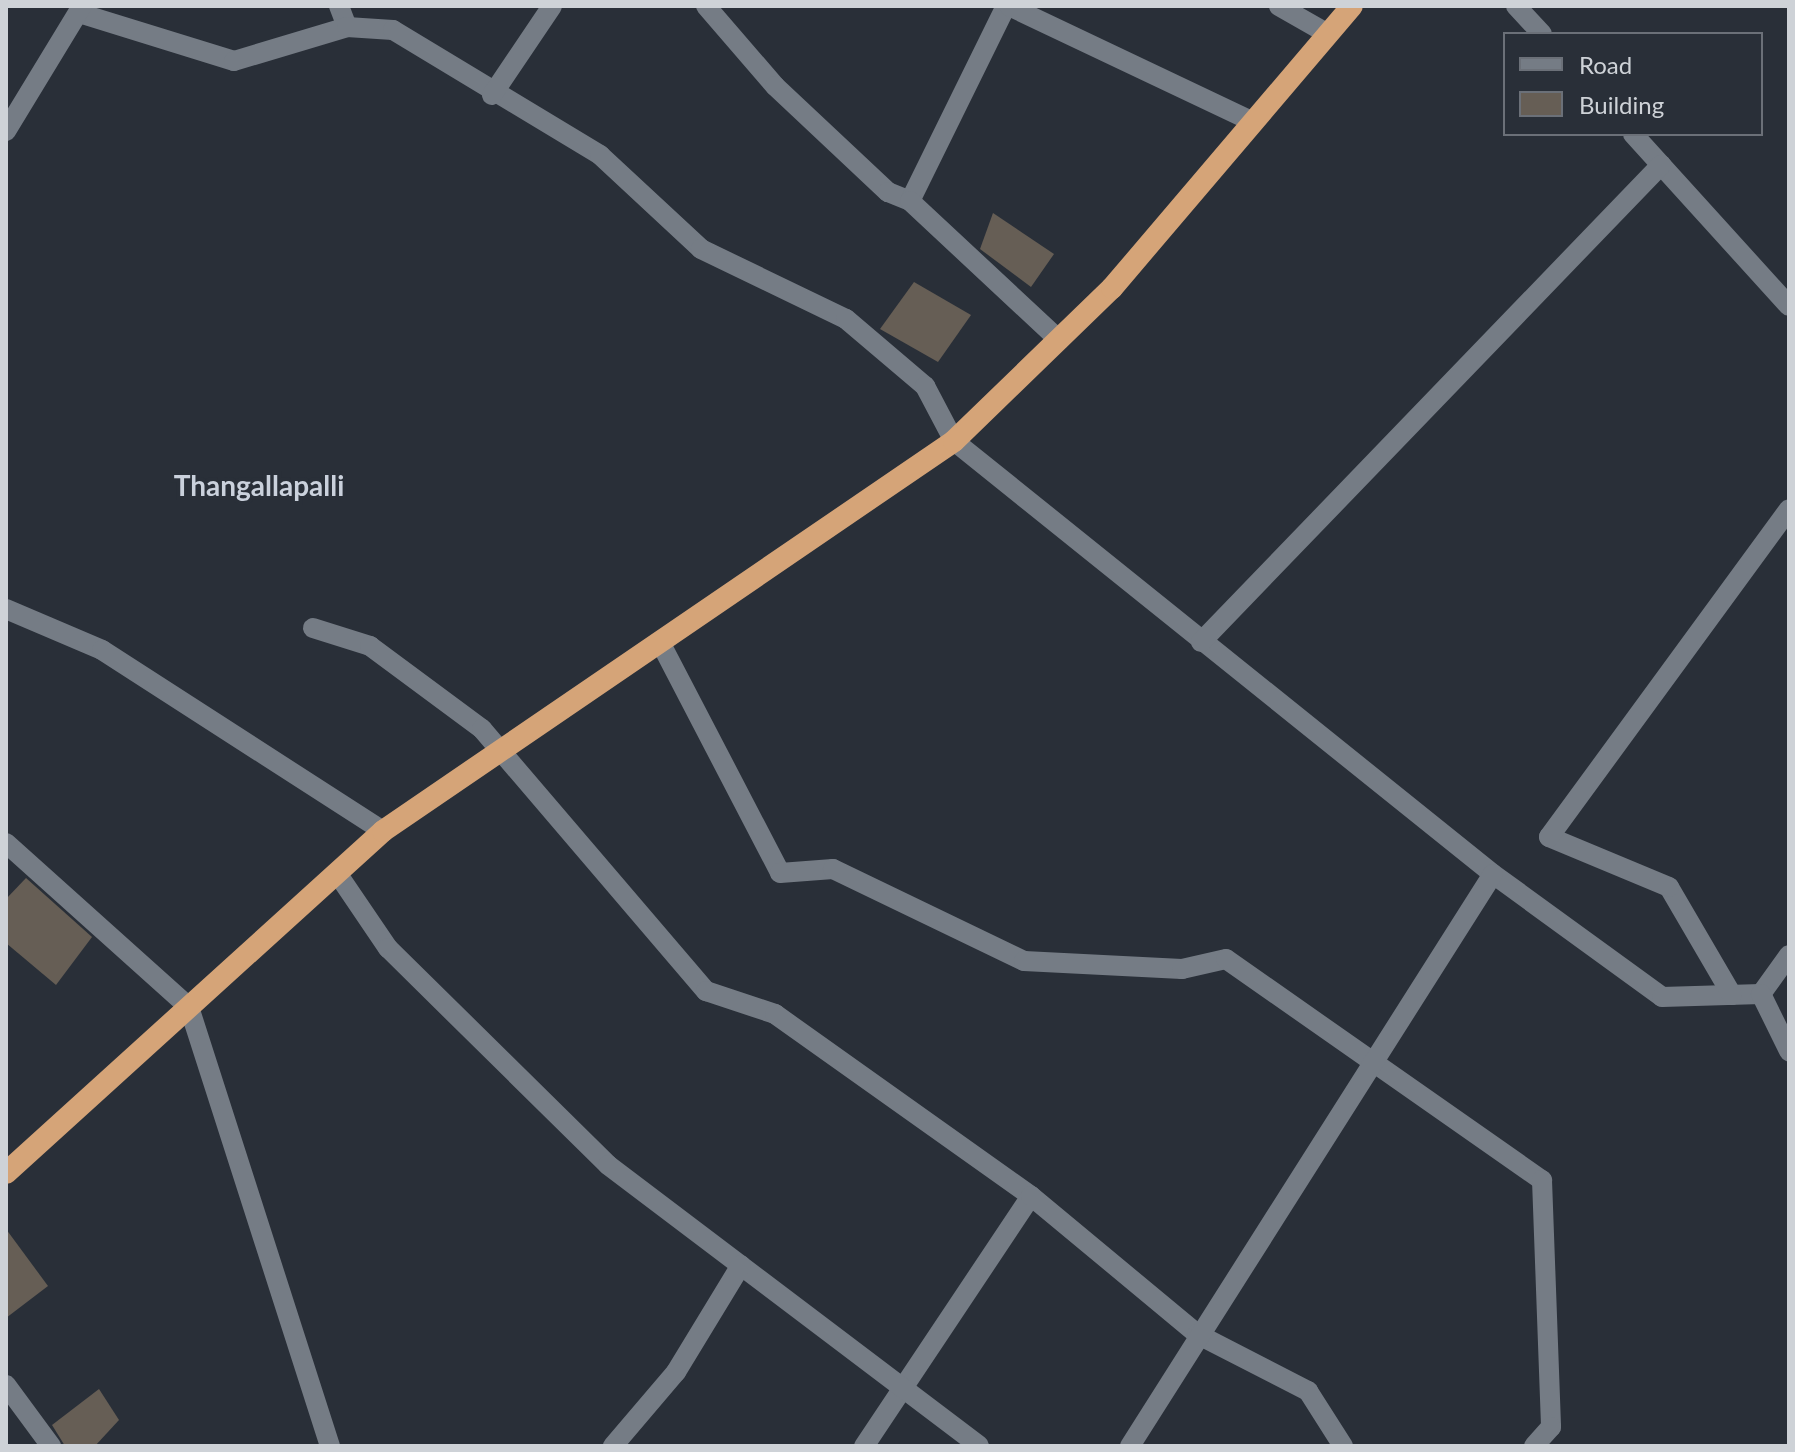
<!DOCTYPE html>
<html>
<head>
<meta charset="utf-8">
<style>
	body { margin:0 }
	#map { position:relative; width:1795px; height:1452px; overflow:hidden; background:#292f38; font-family:Lato,sans-serif }
	div>[style] { position:absolute }
	.building>* { inset:0; background:#665e55 }
	.minor>* { height:20px; margin:-10px; padding:0 10px; transform-origin:10px; border-radius:10px; background:#757c85 }
	.trunk>* { height:22px; margin:-11px; padding:0 11px; transform-origin:11px; border-radius:11px; background:#d5a478 }
	span { translate:-50% -50%; white-space:nowrap; text-align:center; line-height:1.15; -webkit-text-stroke:8px #292f38; paint-order:stroke }
	.quarter-label { font-size:28px; color:#cad1dc; font-weight:700 }
	.frame { position:absolute; inset:0; border:8px solid #ced2d7; pointer-events:none }
	.legend { position:absolute; left:1503px; top:32px; width:260px; height:104px; box-sizing:border-box; background:#292f38; border:2px solid #6b7078; margin:0; padding:10px 14px; list-style:none; font-size:24px; color:#ced2d7 }
	.legend li { display:flex; align-items:center; gap:16px; height:40px }
	.legend b { width:40px; border:2px solid #6b7078 }
</style>
</head>
<body>
<div id="map">
	<div class="building">
		<i style="clip-path:polygon(993px 213px,1054px 254px,1031px 287px,980px 249px)"></i>
		<i style="clip-path:polygon(914px 282px,971px 315px,938px 362px,880px 329px)"></i>
		<i style="clip-path:polygon(26px 878px,92px 937px,56px 985px,6px 943px,6px 899px)"></i>
		<i style="clip-path:polygon(6px 1229px,48px 1286px,6px 1318px)"></i>
		<i style="clip-path:polygon(99px 1389px,119px 1420px,95px 1446px,65px 1446px,52px 1425px)"></i>
	</div>
	<div class="minor">
		<i style="left:339px;top:6px;width:22px;rotate:69deg"></i>
		<i style="left:706px;top:6px;width:106px;rotate:49.2deg"></i>
		<i style="left:775px;top:86px;width:155px;rotate:43.2deg"></i>
		<i style="left:888px;top:192px;width:24px;rotate:22deg"></i>
		<i style="left:1006px;top:6px;width:217px;rotate:116.2deg"></i>
		<i style="left:910px;top:201px;width:204px;rotate:43deg"></i>
		<i style="left:1009px;top:6px;width:270px;rotate:25.4deg"></i>
		<i style="left:1279px;top:6px;width:56px;rotate:29.7deg"></i>
		<i style="left:1516px;top:6px;width:38px;rotate:47deg"></i>
		<i style="left:79px;top:13px;width:162px;rotate:17.2deg"></i>
		<i style="left:234px;top:61px;width:118px;rotate:-16.7deg"></i>
		<i style="left:347px;top:27px;width:46px;rotate:3.7deg"></i>
		<i style="left:393px;top:30px;width:242px;rotate:31.1deg"></i>
		<i style="left:600px;top:155px;width:138px;rotate:42.9deg"></i>
		<i style="left:701px;top:249px;width:161px;rotate:25.8deg"></i>
		<i style="left:846px;top:319px;width:104px;rotate:40.3deg"></i>
		<i style="left:925px;top:386px;width:62px;rotate:62.2deg"></i>
		<i style="left:954px;top:441px;width:691px;rotate:38.78deg"></i>
		<i style="left:1493px;top:874px;width:209px;rotate:36deg"></i>
		<i style="left:1662px;top:997px;width:99px;rotate:-1.7deg"></i>
		<i style="left:1761px;top:994px;width:48px;rotate:-54.3deg"></i>
		<i style="left:492px;top:95px;width:107px;rotate:-56deg"></i>
		<i style="left:6px;top:131px;width:146px;rotate:-58.7deg"></i>
		<i style="left:1633px;top:134px;width:232px;rotate:47.8deg"></i>
		<i style="left:6px;top:609px;width:104px;rotate:23.1deg"></i>
		<i style="left:102px;top:650px;width:334px;rotate:32.8deg"></i>
		<i style="left:313px;top:628px;width:60px;rotate:17.5deg"></i>
		<i style="left:370px;top:646px;width:139px;rotate:36.5deg"></i>
		<i style="left:482px;top:729px;width:345px;rotate:49.5deg"></i>
		<i style="left:706px;top:991px;width:73px;rotate:18.4deg"></i>
		<i style="left:775px;top:1014px;width:314px;rotate:35.4deg"></i>
		<i style="left:1031px;top:1196px;width:301px;rotate:123.7deg"></i>
		<i style="left:660px;top:642px;width:260px;rotate:62.5deg"></i>
		<i style="left:780px;top:873px;width:53px;rotate:-4.3deg"></i>
		<i style="left:833px;top:869px;width:212px;rotate:25.7deg"></i>
		<i style="left:1024px;top:961px;width:158px;rotate:2.9deg"></i>
		<i style="left:1182px;top:969px;width:45px;rotate:-12.8deg"></i>
		<i style="left:1226px;top:959px;width:386px;rotate:35deg"></i>
		<i style="left:1542px;top:1180px;width:247px;rotate:87.9deg"></i>
		<i style="left:1551px;top:1427px;width:25px;rotate:132deg"></i>
		<i style="left:1201px;top:642px;width:663px;rotate:-46.04deg"></i>
		<i style="left:6px;top:843px;width:246px;rotate:41.9deg"></i>
		<i style="left:189px;top:1007px;width:461px;rotate:72.2deg"></i>
		<i style="left:337px;top:873px;width:91px;rotate:55.8deg"></i>
		<i style="left:388px;top:948px;width:309px;rotate:44.6deg"></i>
		<i style="left:608px;top:1165px;width:465px;rotate:37.1deg"></i>
		<i style="left:1761px;top:994px;width:64px;rotate:63.8deg"></i>
		<i style="left:1732px;top:995px;width:125px;rotate:-120.3deg"></i>
		<i style="left:1669px;top:887px;width:130px;rotate:-157.4deg"></i>
		<i style="left:1549px;top:837px;width:406px;rotate:-53.8deg"></i>
		<i style="left:1031px;top:1196px;width:216px;rotate:39.7deg"></i>
		<i style="left:1197px;top:1334px;width:125px;rotate:27.2deg"></i>
		<i style="left:1308px;top:1391px;width:65px;rotate:57.5deg"></i>
		<i style="left:6px;top:1385px;width:76px;rotate:53.6deg"></i>
		<i style="left:613px;top:1446px;width:97px;rotate:-49.6deg"></i>
		<i style="left:676px;top:1372px;width:125px;rotate:-58.7deg"></i>
		<i style="left:1130px;top:1446px;width:677px;rotate:-57.6deg"></i>
	</div>
	<div class="trunk">
		<i style="left:6px;top:1173px;width:509px;rotate:-42.21deg"></i>
		<i style="left:383px;top:831px;width:691px;rotate:-34.33deg"></i>
		<i style="left:954px;top:441px;width:220px;rotate:-44.1deg"></i>
		<i style="left:1112px;top:288px;width:370px;rotate:-49.6deg"></i>
	</div>
	<div class="quarter-label">
		<span style="left:259px;top:485px">Thangallapalli</span>
	</div>
	<div class="frame"></div>
	<ul class="legend">
	<li><b style="height:10px;background:#757c85"></b>Road</li>
	<li><b style="height:22px;background:#665e55"></b>Building</li>
	</ul>
</div>
</body>
</html>
